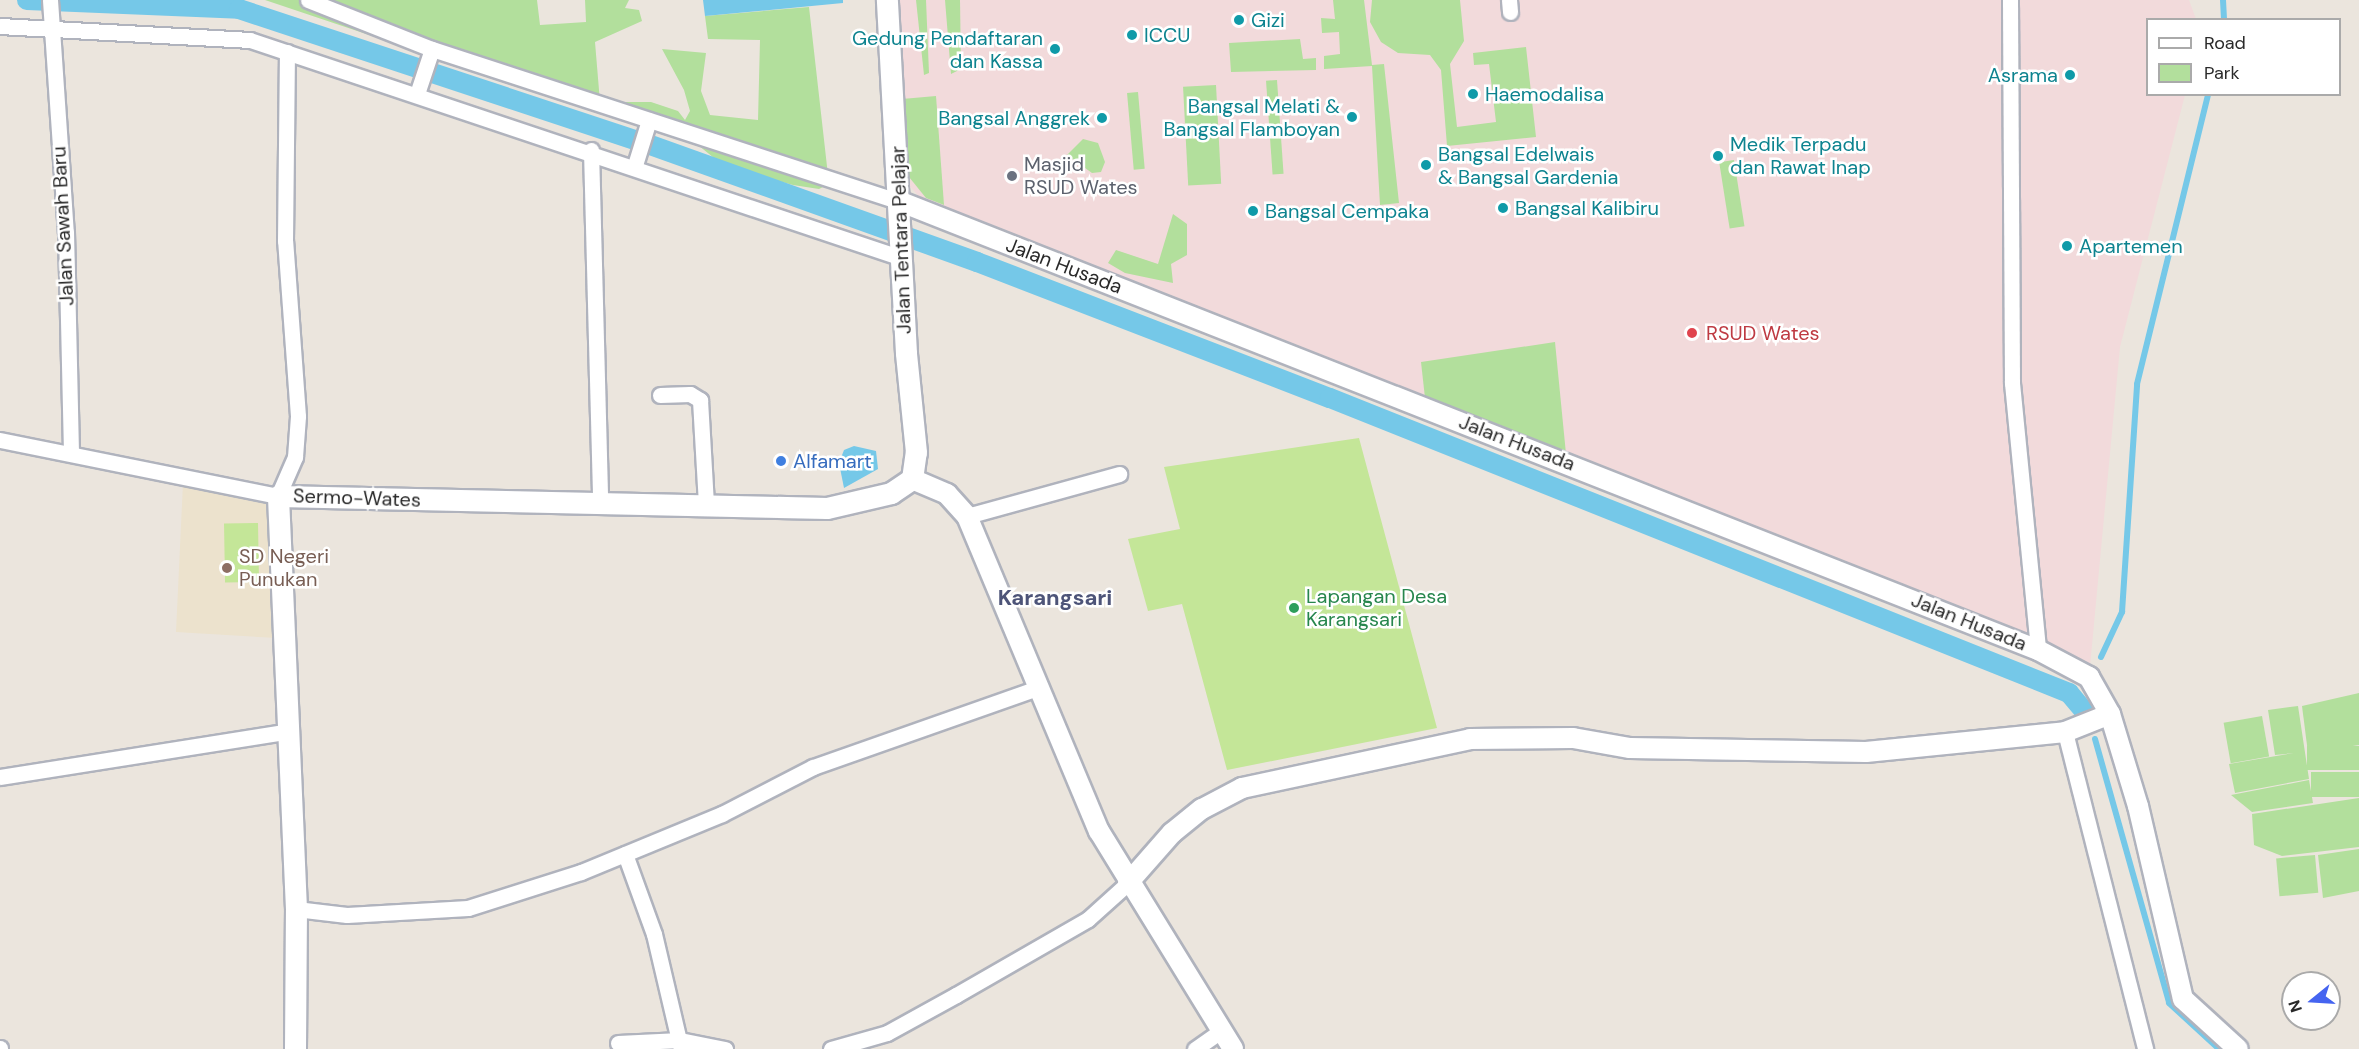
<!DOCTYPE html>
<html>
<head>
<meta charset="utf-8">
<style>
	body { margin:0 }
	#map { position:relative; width:2359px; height:1049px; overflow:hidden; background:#ebe5dd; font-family:"DM Sans",sans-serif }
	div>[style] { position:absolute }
	.education>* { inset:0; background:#ece2cd }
	.medical>* { inset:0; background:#f2dadb }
	.green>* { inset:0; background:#b2df9c; transform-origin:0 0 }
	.pitch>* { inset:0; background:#c4e698; transform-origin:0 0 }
	.water>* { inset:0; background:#75c8e8 }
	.stream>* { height:6px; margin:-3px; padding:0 3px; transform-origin:3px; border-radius:3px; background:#75c8e8 }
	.canal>* { height:20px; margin:-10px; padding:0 10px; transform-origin:10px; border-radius:10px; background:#75c8e8 }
	.roads { filter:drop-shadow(2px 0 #b0b3bd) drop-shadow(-2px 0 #b0b3bd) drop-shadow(0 2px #b0b3bd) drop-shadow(0 -2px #b0b3bd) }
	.minor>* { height:15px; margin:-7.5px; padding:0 7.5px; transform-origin:7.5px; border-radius:7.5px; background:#fff }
	.tertiary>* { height:20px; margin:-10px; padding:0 10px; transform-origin:10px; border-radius:10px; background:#fff }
	.secondary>* { height:21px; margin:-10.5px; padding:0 10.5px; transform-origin:10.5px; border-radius:10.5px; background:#fff }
	.dots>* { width:16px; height:16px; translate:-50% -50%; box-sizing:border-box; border:3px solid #fff; border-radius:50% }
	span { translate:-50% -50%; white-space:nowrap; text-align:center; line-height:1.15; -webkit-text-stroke:5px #fff; paint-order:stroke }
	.culture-label { font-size:20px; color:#0d838f }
	.left { translate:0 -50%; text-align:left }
	.right { translate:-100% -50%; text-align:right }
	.worship-label { font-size:20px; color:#5b616d }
	.street-label { font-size:20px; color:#2a2a2a }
	.health-label { font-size:20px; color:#be3a42 }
	.shop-label { font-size:20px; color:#366cbe }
	.education-label { font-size:20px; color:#785e54 }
	.leisure-label { font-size:20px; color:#27864d }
	.quarter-label { font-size:22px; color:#4d5478; font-weight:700 }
	.legend { position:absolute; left:2146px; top:18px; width:195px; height:78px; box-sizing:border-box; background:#fff; border:2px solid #aaa; margin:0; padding:8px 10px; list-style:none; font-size:18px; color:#2a2a2a }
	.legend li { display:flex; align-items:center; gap:12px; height:30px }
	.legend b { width:30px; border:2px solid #aaa }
	.north { position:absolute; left:2281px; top:971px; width:60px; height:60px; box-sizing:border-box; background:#fff; border:2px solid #aaa; border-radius:50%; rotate:252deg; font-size:16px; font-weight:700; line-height:24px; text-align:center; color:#2a2a2a }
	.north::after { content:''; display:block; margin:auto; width:21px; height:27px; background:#4564f0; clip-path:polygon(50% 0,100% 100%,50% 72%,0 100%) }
</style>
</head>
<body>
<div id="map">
	<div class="education">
		<i style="clip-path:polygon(183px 483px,268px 498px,277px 638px,176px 632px)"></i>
	</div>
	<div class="medical">
		<i style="clip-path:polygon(887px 0,2189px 0,2196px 19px,2148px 20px,2148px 94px,2185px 95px,2120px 347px,2089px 677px,1569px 454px,925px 203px,904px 180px)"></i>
	</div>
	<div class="green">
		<i style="clip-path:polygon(265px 0,537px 0,540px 25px,586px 22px,585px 0,629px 0,625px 8px,639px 10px,642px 21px,595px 42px,600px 102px,651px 102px,678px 111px,685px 120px,690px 111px,684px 90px,662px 49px,706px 53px,701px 91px,710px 115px,758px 120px,760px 40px,708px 39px,705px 16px,809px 7px,829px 184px,819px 189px,793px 185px,724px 166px,688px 137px,679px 139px)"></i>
		<i style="clip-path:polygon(916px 0,926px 0,929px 73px,924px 75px)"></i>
		<i style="clip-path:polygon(945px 0,960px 0,961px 69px,951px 74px)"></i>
		<i style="clip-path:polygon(1333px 0,1364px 0,1372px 65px,1384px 64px,1399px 203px,1380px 205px,1372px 66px,1324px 69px,1324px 56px,1340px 54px,1339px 32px,1322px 33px,1321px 18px,1335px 19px)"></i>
		<i style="clip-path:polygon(1372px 0,1460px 0,1464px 41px,1450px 64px,1457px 127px,1496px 122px,1489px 64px,1474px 65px,1473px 53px,1526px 47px,1536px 137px,1447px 146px,1441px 70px,1430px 55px,1398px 53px,1381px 42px,1370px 22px)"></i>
		<i style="clip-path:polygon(1300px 39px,1303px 59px,1316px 58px,1316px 70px,1231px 72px,1229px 43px)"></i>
		<i style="left:1277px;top:80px;width:94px;height:11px;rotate:86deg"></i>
		<i style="left:1216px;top:85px;width:99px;height:33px;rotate:87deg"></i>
		<i style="left:1138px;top:92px;width:77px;height:11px;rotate:85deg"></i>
		<i style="clip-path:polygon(936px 96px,944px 205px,926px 198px,909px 177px,902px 99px)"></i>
		<i style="clip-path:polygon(1083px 139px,1098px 143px,1105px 162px,1101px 172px,1092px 173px,1067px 155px)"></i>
		<i style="left:1734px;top:160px;width:67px;height:15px;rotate:81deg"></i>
		<i style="clip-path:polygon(1173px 214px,1187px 224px,1187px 255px,1171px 264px,1173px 283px,1125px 273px,1108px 263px,1116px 250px,1158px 264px)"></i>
		<i style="clip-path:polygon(1555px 342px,1566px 454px,1425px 398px,1421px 362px)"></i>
		<i style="clip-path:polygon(2359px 693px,2359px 745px,2308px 753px,2302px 706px)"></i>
		<i style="clip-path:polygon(2298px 706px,2309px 779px,2235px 793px,2229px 764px,2294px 753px,2275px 755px,2268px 710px)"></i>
		<i style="left:2262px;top:716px;width:41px;height:39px;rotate:80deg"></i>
		<i style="left:2359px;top:746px;width:24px;height:52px;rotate:90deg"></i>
		<i style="left:2359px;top:772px;width:25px;height:48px;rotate:90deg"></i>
		<i style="clip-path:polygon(2309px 780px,2313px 803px,2252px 812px,2231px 795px)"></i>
		<i style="clip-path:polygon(2359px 798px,2359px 847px,2282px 856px,2254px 845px,2252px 814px)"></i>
		<i style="clip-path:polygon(2359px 849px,2359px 891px,2323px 898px,2318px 855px)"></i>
		<i style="left:2315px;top:855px;width:38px;height:39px;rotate:85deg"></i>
	</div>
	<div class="pitch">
		<i style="clip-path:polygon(1359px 438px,1437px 728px,1227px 770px,1182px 604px,1148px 611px,1128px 539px,1180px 529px,1164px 467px)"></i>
		<i style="left:258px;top:523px;width:59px;height:34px;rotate:89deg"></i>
	</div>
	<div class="water">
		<i style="clip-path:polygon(703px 0,843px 0,843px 3px,705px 16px)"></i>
		<i style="clip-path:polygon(854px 446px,876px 451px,878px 469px,844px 488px,839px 463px,844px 450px)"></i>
	</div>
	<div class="stream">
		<i style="left:2223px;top:0;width:20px;rotate:87deg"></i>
		<i style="left:2101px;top:657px;width:50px;rotate:-65deg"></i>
		<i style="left:2122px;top:612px;width:228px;rotate:-86.2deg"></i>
		<i style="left:2137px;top:384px;width:299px;rotate:-76.2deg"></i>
		<i style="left:2095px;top:739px;width:274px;rotate:74.3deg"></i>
		<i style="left:2169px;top:1003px;width:68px;rotate:42.6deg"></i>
	</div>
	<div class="canal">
		<i style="left:27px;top:0;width:212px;rotate:2.4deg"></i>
		<i style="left:239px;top:9px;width:424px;rotate:18.3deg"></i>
		<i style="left:642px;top:142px;width:356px;rotate:19.7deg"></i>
		<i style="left:977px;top:262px;width:378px;rotate:21.1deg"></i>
		<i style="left:1330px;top:398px;width:796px;rotate:21.76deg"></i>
		<i style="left:2069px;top:693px;width:26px;rotate:50deg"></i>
	</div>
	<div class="roads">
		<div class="minor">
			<i style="left:50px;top:0;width:233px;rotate:86.1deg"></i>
			<i style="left:66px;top:232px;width:220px;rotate:88.7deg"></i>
			<i style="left:308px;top:0;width:133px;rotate:21.6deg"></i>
			<i style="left:432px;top:49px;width:493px;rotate:18.1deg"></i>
			<i style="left:1509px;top:0;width:12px;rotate:85deg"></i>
			<i style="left:2010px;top:0;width:383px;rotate:89.7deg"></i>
			<i style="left:2012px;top:383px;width:268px;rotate:84.4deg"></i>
			<i style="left:0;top:26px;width:250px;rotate:3.2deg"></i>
			<i style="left:250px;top:40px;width:687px;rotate:18.49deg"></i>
			<i style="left:417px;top:94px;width:47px;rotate:-71.6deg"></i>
			<i style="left:591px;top:150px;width:355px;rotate:88.5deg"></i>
			<i style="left:635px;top:165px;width:47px;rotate:-72.7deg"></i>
			<i style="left:660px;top:395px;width:30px;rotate:-2deg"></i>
			<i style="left:690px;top:394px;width:12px;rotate:31deg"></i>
			<i style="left:700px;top:400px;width:104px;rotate:86.7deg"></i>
			<i style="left:0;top:440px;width:284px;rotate:11.4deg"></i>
			<i style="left:278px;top:496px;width:43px;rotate:-66.4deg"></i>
			<i style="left:295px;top:457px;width:41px;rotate:-85.8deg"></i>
			<i style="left:298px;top:416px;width:175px;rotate:-94.2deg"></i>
			<i style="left:285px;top:241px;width:189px;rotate:-89.4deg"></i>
			<i style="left:967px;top:516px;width:158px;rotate:-15.4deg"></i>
			<i style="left:2065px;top:732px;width:327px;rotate:75.8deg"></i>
			<i style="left:0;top:777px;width:293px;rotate:-9deg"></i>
			<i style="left:625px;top:854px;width:85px;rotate:70.1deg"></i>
			<i style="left:654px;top:934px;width:118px;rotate:76.8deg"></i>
			<i style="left:296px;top:909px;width:51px;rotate:6.7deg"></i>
			<i style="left:347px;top:915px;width:121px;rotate:-3.3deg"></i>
			<i style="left:468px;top:908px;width:119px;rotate:-17.7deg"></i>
			<i style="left:581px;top:872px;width:152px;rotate:-22.4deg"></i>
			<i style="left:722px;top:814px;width:102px;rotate:-27.3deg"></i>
			<i style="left:813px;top:767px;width:241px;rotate:-19.4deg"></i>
			<i style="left:618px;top:1043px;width:62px;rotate:-2.8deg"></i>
			<i style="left:680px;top:1040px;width:46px;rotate:11.3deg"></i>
			<i style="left:0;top:1048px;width:1px;rotate:90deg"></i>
			<i style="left:831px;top:1049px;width:58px;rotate:-15.9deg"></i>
			<i style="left:887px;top:1033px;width:79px;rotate:-28.8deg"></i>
			<i style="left:956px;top:995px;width:152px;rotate:-29.9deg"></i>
			<i style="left:1088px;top:919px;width:54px;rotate:-42deg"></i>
			<i style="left:1195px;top:1049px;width:32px;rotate:-35deg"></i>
		</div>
		<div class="tertiary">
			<i style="left:901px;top:202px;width:1222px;rotate:21.51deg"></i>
			<i style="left:2038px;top:650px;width:58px;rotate:27.9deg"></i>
			<i style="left:2089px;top:677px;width:43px;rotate:60.4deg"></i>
			<i style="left:912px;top:479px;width:38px;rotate:23deg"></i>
			<i style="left:947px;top:494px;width:30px;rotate:48deg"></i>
			<i style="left:967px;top:516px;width:342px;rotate:67.3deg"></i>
			<i style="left:1099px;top:831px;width:256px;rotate:58.4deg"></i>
			<i style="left:1128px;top:883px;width:67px;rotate:-48.7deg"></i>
			<i style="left:1172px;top:833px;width:38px;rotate:-39deg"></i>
			<i style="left:1202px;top:809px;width:45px;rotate:-27.7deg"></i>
			<i style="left:1242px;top:788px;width:233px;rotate:-12.1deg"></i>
			<i style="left:1470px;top:739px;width:103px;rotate:-0.6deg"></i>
			<i style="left:1573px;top:738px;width:58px;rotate:10deg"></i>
			<i style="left:1630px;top:748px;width:236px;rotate:1deg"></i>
			<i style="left:1866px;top:752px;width:200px;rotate:-5.7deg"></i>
			<i style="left:2065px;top:732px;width:48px;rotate:-21.8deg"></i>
			<i style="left:2110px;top:714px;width:96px;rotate:73.1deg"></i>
			<i style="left:2138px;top:806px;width:198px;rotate:76.9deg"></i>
			<i style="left:2183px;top:999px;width:74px;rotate:42.3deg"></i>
		</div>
		<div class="secondary">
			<i style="left:295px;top:1049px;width:140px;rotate:-89.6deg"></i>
			<i style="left:296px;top:909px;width:413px;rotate:-92.5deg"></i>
			<i style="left:278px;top:496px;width:549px;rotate:1.25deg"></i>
			<i style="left:827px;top:508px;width:66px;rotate:-13.2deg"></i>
			<i style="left:891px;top:493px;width:25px;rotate:-34deg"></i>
			<i style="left:912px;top:479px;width:27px;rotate:-82deg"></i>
			<i style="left:916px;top:452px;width:100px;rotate:-95.8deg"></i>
			<i style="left:906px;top:353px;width:354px;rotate:-93.1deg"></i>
		</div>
	</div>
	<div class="dots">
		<i style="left:1239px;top:20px;background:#0f9aa8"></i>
		<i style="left:1132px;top:35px;background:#0f9aa8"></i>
		<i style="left:1055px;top:49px;background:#0f9aa8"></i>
		<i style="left:2070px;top:75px;background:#0f9aa8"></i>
		<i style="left:1473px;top:94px;background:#0f9aa8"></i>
		<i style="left:1352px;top:117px;background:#0f9aa8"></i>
		<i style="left:1102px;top:118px;background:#0f9aa8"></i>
		<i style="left:1718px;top:156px;background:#0f9aa8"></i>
		<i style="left:1426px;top:165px;background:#0f9aa8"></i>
		<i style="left:1012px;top:176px;background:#6b7280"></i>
		<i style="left:1503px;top:208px;background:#0f9aa8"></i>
		<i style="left:1253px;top:211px;background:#0f9aa8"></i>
		<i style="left:2067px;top:246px;background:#0f9aa8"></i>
		<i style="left:1692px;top:333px;background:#e0444e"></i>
		<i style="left:781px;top:461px;background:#3f7fe0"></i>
		<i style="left:227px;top:568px;background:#8d6e63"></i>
		<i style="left:1294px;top:608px;background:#2e9e5b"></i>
	</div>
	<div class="culture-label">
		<span class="left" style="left:1251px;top:20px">Gizi</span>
		<span class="left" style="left:1144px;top:35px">ICCU</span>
		<span class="right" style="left:1043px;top:50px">Gedung Pendaftaran<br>dan Kassa</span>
		<span class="right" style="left:2058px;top:75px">Asrama</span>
		<span class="left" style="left:1485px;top:94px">Haemodalisa</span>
		<span class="right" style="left:1340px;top:118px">Bangsal Melati &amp;<br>Bangsal Flamboyan</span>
		<span class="right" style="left:1090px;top:118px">Bangsal Anggrek</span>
		<span class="left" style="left:1730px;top:156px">Medik Terpadu<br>dan Rawat Inap</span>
		<span class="left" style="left:1438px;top:166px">Bangsal Edelwais<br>&amp; Bangsal Gardenia</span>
		<span class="left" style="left:1515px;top:208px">Bangsal Kalibiru</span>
		<span class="left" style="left:1265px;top:211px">Bangsal Cempaka</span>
		<span class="left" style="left:2079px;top:246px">Apartemen</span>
	</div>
	<div class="worship-label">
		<span class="left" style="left:1024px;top:176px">Masjid<br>RSUD Wates</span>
	</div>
	<div class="street-label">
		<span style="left:63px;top:226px;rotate:-93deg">Jalan Sawah Baru</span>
		<span style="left:901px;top:240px;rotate:-92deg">Jalan Tentara Pelajar</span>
		<span style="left:1064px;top:266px;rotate:21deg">Jalan Husada</span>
		<span style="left:1517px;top:443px;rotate:21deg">Jalan Husada</span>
		<span style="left:357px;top:498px;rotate:2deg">Sermo-Wates</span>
		<span style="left:1969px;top:622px;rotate:22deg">Jalan Husada</span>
	</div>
	<div class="health-label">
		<span class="left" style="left:1706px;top:333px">RSUD Wates</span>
	</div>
	<div class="shop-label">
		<span class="left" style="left:793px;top:461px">Alfamart</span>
	</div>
	<div class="education-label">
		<span class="left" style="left:239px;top:568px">SD Negeri<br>Punukan</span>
	</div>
	<div class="leisure-label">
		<span class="left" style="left:1306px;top:608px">Lapangan Desa<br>Karangsari</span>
	</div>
	<div class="quarter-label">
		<span style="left:1055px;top:598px">Karangsari</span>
	</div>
	<ul class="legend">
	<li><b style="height:8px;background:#fff"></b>Road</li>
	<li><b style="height:16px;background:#b2df9c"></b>Park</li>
	</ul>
	<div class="north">N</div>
</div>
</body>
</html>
